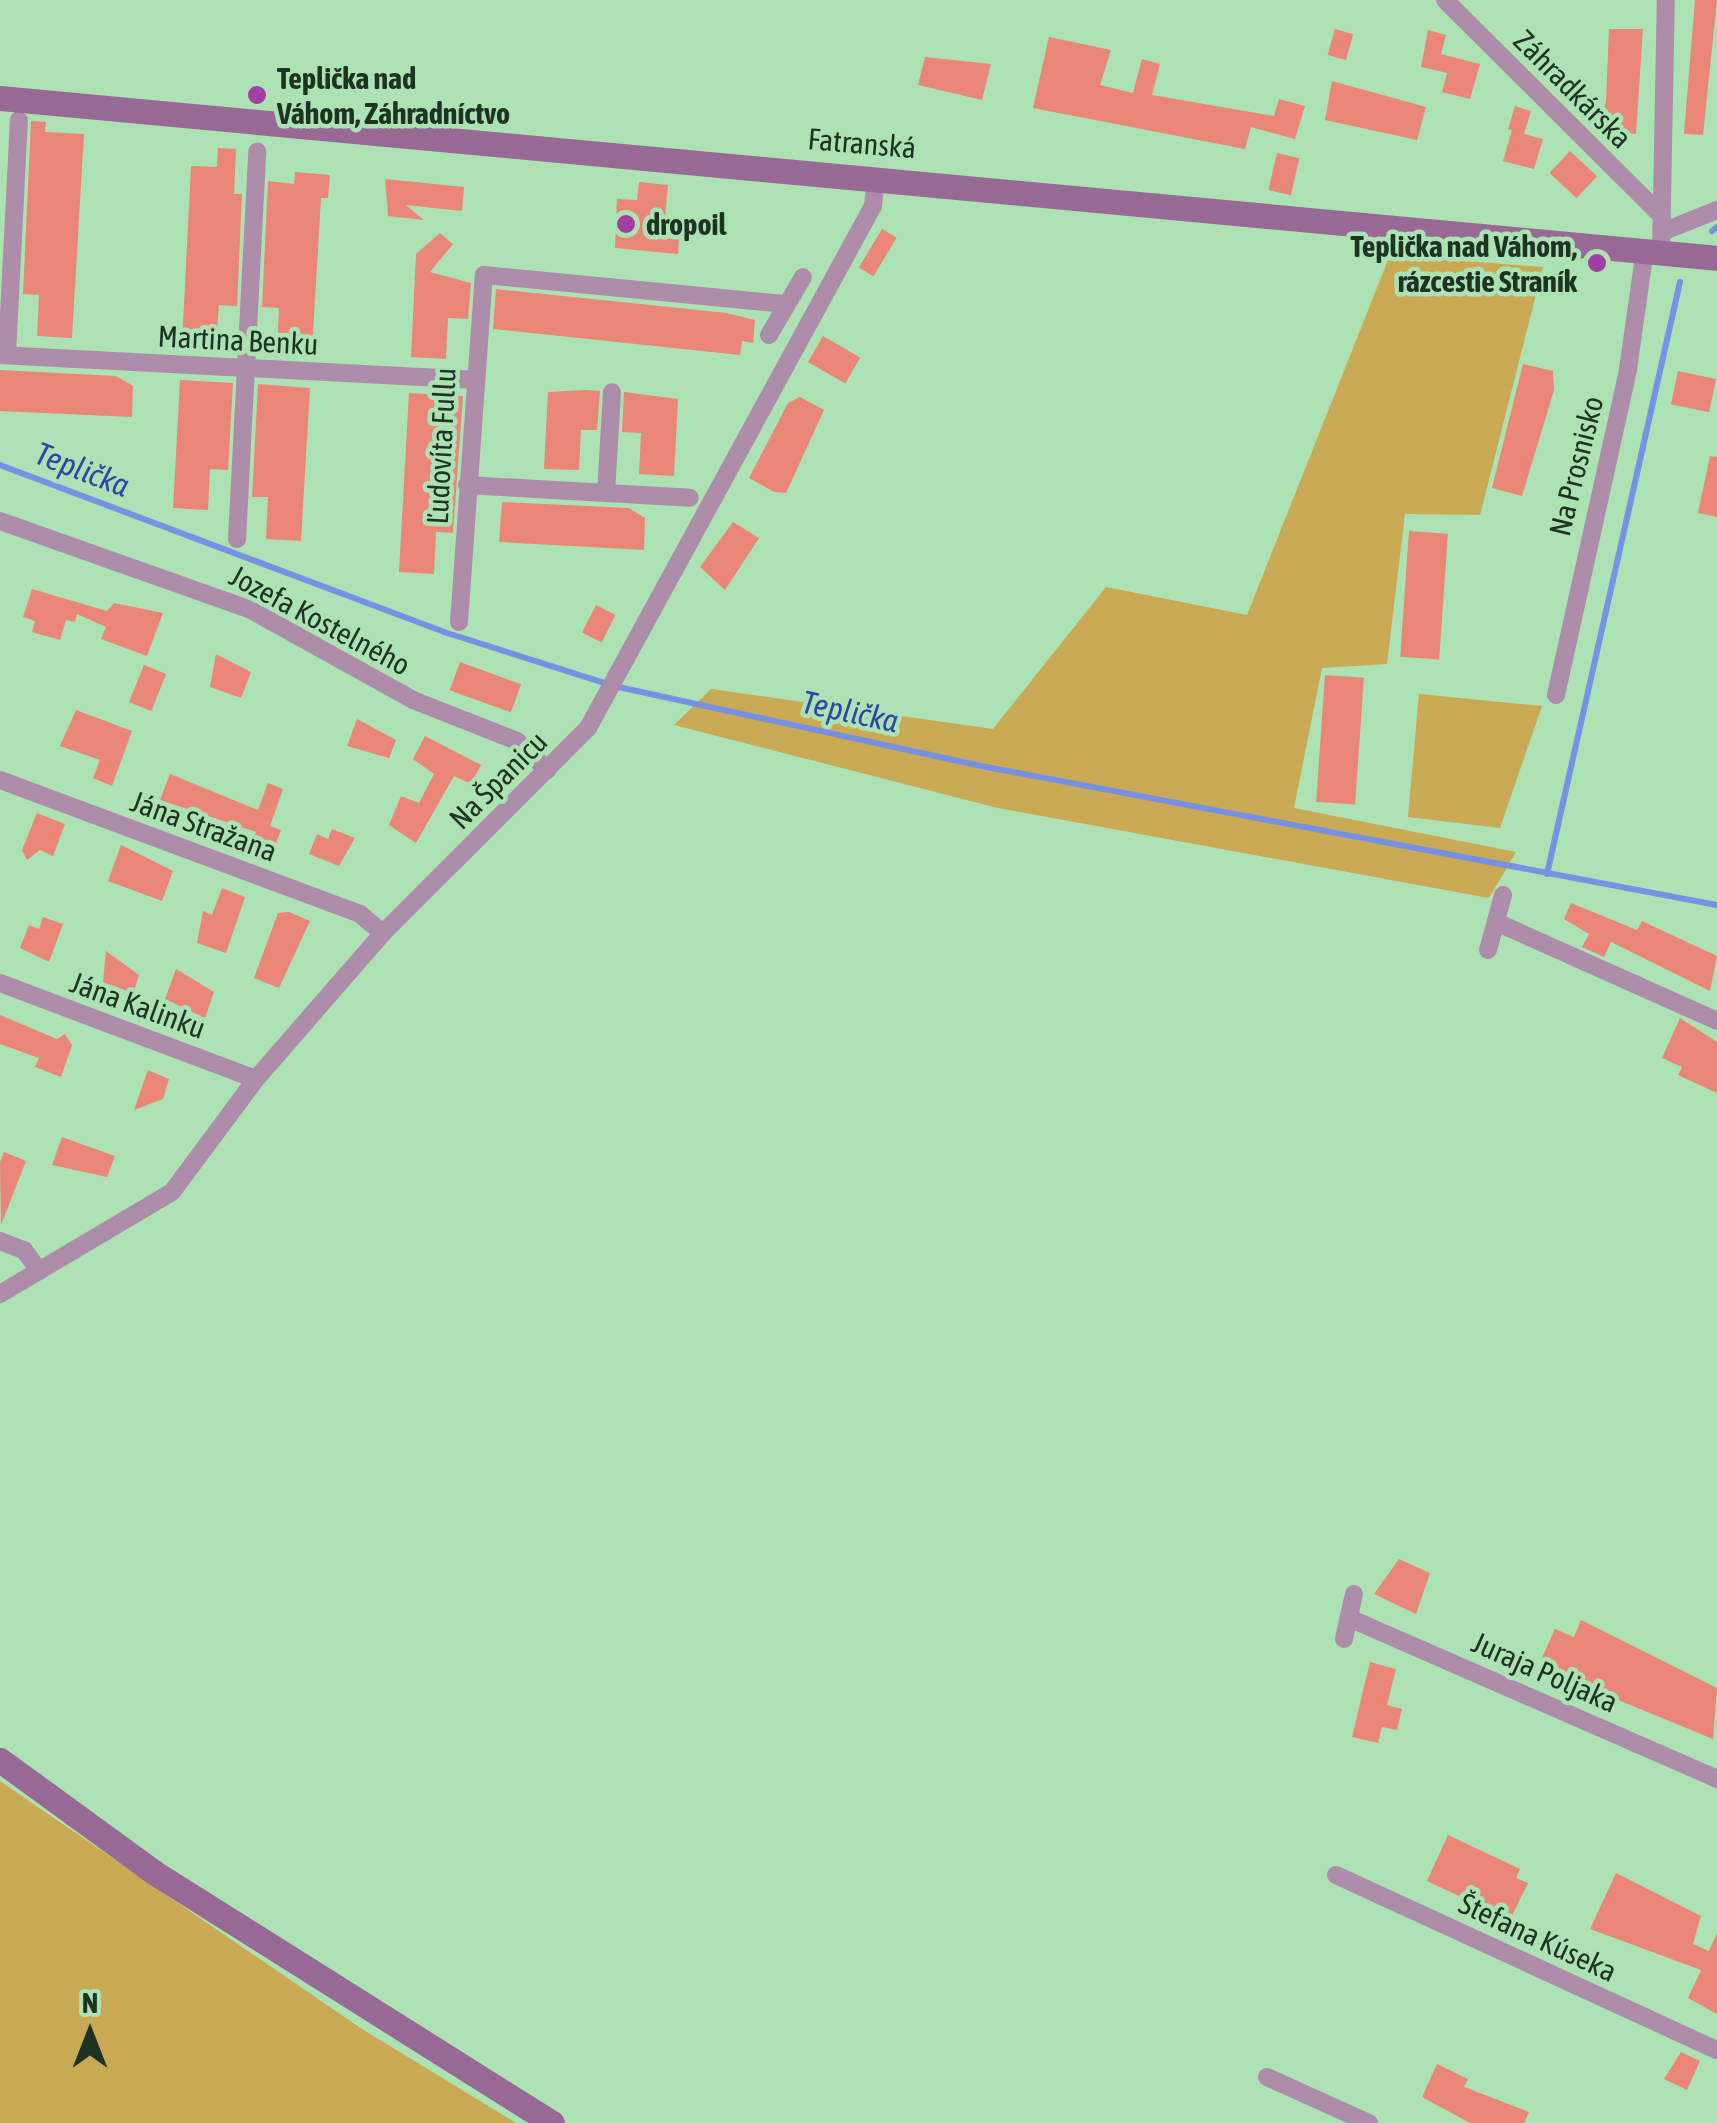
<!DOCTYPE html>
<html>
<head>
<meta charset="utf-8">
<style>
	body { margin:0 }
	#map { position:relative; width:1717px; height:2123px; overflow:hidden; background:#abe1b3; font-family:"Asap Condensed",sans-serif }
	div>[style] { position:absolute }
	.green>* { inset:0; background:#c9a953 }
	.stream>* { height:6px; margin:-3px; padding:0 3px; transform-origin:3px; border-radius:3px; background:#7691e3 }
	.building>* { inset:0; background:#ea8678; transform-origin:0 0 }
	.street>* { height:18px; margin:-9px; padding:0 9px; transform-origin:9px; border-radius:9px; background:#ac8ca9 }
	.secondary>* { height:25px; margin:-12.5px; padding:0 12.5px; transform-origin:12.5px; border-radius:12.5px; background:#986995 }
	.dots>* { width:28px; height:28px; translate:-50% -50%; box-sizing:border-box; border:5px solid #abe1b3; border-radius:50% }
	span { translate:-50% -50%; white-space:nowrap; text-align:center; line-height:1.15; -webkit-text-stroke:9px #abe1b3; paint-order:stroke }
	.poi-label { font-size:30px; color:#1e3322; font-weight:700 }
	.left { translate:0 -50%; text-align:left }
	.right { translate:-100% -50%; text-align:right }
	.street-label { font-size:30px; color:#1e3322 }
	.water-label { font-size:32px; color:#3046a5; font-style:italic }
	.north { position:absolute; left:40px; top:1983px; width:100px; height:100px; -webkit-text-stroke:8px #abe1b3; paint-order:stroke; rotate:0deg; font-size:28px; font-weight:700; line-height:40px; text-align:center; color:#1e3322 }
	.north::after { content:''; display:block; margin:auto; width:35px; height:45px; background:#1e3322; clip-path:polygon(50% 0,100% 100%,50% 72%,0 100%) }
</style>
</head>
<body>
<div id="map">
	<div class="green">
		<i style="clip-path:polygon(1390px 255px,1543px 267px,1480px 515px,1405px 514px,1387px 664px,1322px 668px,1294px 808px,1516px 852px,1489px 898px,998px 808px,674px 725px,711px 689px,993px 729px,1106px 587px,1247px 615px)"></i>
		<i style="clip-path:polygon(1419px 694px,1542px 706px,1500px 828px,1408px 817px)"></i>
		<i style="clip-path:polygon(0 1781px,362px 2029px,516px 2123px,0 2123px)"></i>
	</div>
	<div class="stream">
		<i style="left:1712px;top:231px;width:6px;rotate:-39deg"></i>
		<i style="left:0;top:465px;width:474px;rotate:20.6deg"></i>
		<i style="left:444px;top:632px;width:178px;rotate:17.6deg"></i>
		<i style="left:614px;top:686px;width:371px;rotate:12.3deg"></i>
		<i style="left:976px;top:765px;width:754px;rotate:10.7deg"></i>
		<i style="left:1547px;top:874px;width:607px;rotate:-77.34deg"></i>
	</div>
	<div class="building">
		<i style="clip-path:polygon(1695px 0,1717px 0,1703px 135px,1684px 134px)"></i>
		<i style="left:1335px;top:29px;width:19px;height:27px;rotate:16deg"></i>
		<i style="clip-path:polygon(1609px 29px,1643px 29px,1636px 134px,1592px 129px,1592px 112px,1603px 112px,1606px 101px)"></i>
		<i style="clip-path:polygon(1428px 30px,1446px 35px,1441px 54px,1480px 64px,1470px 99px,1442px 92px,1447px 73px,1421px 67px)"></i>
		<i style="clip-path:polygon(1049px 37px,1111px 50px,1100px 85px,1133px 93px,1142px 59px,1160px 64px,1152px 95px,1274px 116px,1279px 99px,1305px 106px,1295px 139px,1251px 127px,1245px 149px,1033px 108px)"></i>
		<i style="clip-path:polygon(925px 57px,991px 64px,982px 100px,918px 85px)"></i>
		<i style="clip-path:polygon(1332px 81px,1426px 107px,1417px 140px,1325px 120px)"></i>
		<i style="clip-path:polygon(1515px 106px,1531px 111px,1524px 134px,1543px 139px,1534px 169px,1503px 161px,1512px 130px,1520px 133px,1508px 129px)"></i>
		<i style="clip-path:polygon(31px 121px,46px 122px,45px 132px,84px 134px,72px 338px,37px 336px,39px 295px,23px 294px)"></i>
		<i style="clip-path:polygon(218px 148px,236px 149px,234px 194px,242px 194px,237px 306px,219px 305px,216px 346px,182px 344px,191px 166px,217px 167px)"></i>
		<i style="left:1570px;top:151px;width:37px;height:30px;rotate:43deg"></i>
		<i style="left:1277px;top:153px;width:23px;height:38px;rotate:13deg"></i>
		<i style="clip-path:polygon(295px 172px,330px 175px,328px 198px,321px 198px,312px 351px,277px 349px,279px 308px,262px 307px,268px 181px,294px 184px)"></i>
		<i style="clip-path:polygon(385px 179px,464px 187px,462px 211px,406px 205px,424px 220px,388px 216px)"></i>
		<i style="clip-path:polygon(639px 182px,668px 185px,663px 238px,679px 239px,678px 254px,615px 248px,617px 199px,637px 200px)"></i>
		<i style="left:882px;top:229px;width:17px;height:45px;rotate:31deg"></i>
		<i style="clip-path:polygon(440px 233px,453px 244px,430px 272px,471px 283px,468px 319px,448px 318px,446px 359px,411px 357px,416px 254px)"></i>
		<i style="clip-path:polygon(496px 289px,727px 313px,755px 320px,753px 343px,742px 341px,740px 355px,493px 329px)"></i>
		<i style="left:823px;top:336px;width:43px;height:30px;rotate:30deg"></i>
		<i style="clip-path:polygon(1523px 364px,1553px 371px,1554px 390px,1522px 496px,1492px 488px)"></i>
		<i style="clip-path:polygon(0 370px,116px 376px,133px 386px,132px 417px,0 411px)"></i>
		<i style="left:1678px;top:371px;width:39px;height:34px;rotate:12deg"></i>
		<i style="clip-path:polygon(180px 380px,233px 383px,228px 470px,210px 469px,208px 510px,173px 508px)"></i>
		<i style="clip-path:polygon(258px 384px,310px 388px,301px 541px,266px 539px,268px 497px,252px 497px)"></i>
		<i style="clip-path:polygon(586px 390px,600px 391px,597px 430px,581px 430px,579px 470px,544px 469px,548px 392px)"></i>
		<i style="clip-path:polygon(624px 392px,678px 399px,674px 476px,639px 474px,641px 433px,622px 432px)"></i>
		<i style="clip-path:polygon(409px 393px,463px 396px,453px 533px,436px 532px,434px 574px,399px 572px)"></i>
		<i style="clip-path:polygon(800px 397px,824px 410px,786px 493px,774px 492px,749px 478px,788px 403px)"></i>
		<i style="clip-path:polygon(1710px 456px,1717px 457px,1717px 517px,1698px 513px)"></i>
		<i style="clip-path:polygon(502px 502px,629px 508px,645px 518px,644px 550px,499px 542px)"></i>
		<i style="clip-path:polygon(733px 522px,759px 538px,725px 590px,700px 567px)"></i>
		<i style="left:1409px;top:531px;width:39px;height:126px;rotate:4deg"></i>
		<i style="clip-path:polygon(32px 589px,107px 611px,114px 603px,163px 613px,147px 656px,101px 639px,106px 627px,77px 614px,75px 622px,66px 620px,60px 640px,32px 632px,35px 621px,23px 617px)"></i>
		<i style="left:596px;top:605px;width:22px;height:31px;rotate:27deg"></i>
		<i style="clip-path:polygon(216px 654px,251px 672px,241px 698px,210px 687px)"></i>
		<i style="left:460px;top:662px;width:65px;height:30px;rotate:20deg"></i>
		<i style="left:144px;top:665px;width:24px;height:40px;rotate:22deg"></i>
		<i style="left:1325px;top:675px;width:39px;height:127px;rotate:4deg"></i>
		<i style="clip-path:polygon(76px 710px,132px 731px,112px 786px,93px 778px,100px 760px,60px 746px)"></i>
		<i style="clip-path:polygon(357px 719px,396px 740px,389px 758px,347px 746px)"></i>
		<i style="clip-path:polygon(425px 736px,481px 765px,471px 784px,454px 776px,416px 843px,389px 825px,401px 796px,419px 803px,434px 774px,413px 759px)"></i>
		<i style="clip-path:polygon(170px 774px,258px 810px,268px 783px,283px 789px,270px 826px,281px 830px,272px 854px,250px 847px,256px 832px,160px 800px)"></i>
		<i style="clip-path:polygon(37px 813px,65px 824px,53px 856px,40px 850px,27px 860px,22px 850px)"></i>
		<i style="clip-path:polygon(332px 829px,355px 838px,339px 866px,309px 854px,317px 834px,328px 839px)"></i>
		<i style="clip-path:polygon(121px 845px,173px 871px,162px 901px,108px 881px)"></i>
		<i style="clip-path:polygon(222px 888px,245px 897px,226px 953px,197px 943px,203px 911px,212px 915px)"></i>
		<i style="clip-path:polygon(1571px 903px,1637px 930px,1642px 921px,1717px 956px,1710px 991px,1611px 942px,1604px 957px,1582px 947px,1589px 934px,1564px 919px)"></i>
		<i style="clip-path:polygon(289px 912px,310px 921px,279px 988px,254px 978px,278px 913px)"></i>
		<i style="clip-path:polygon(43px 917px,63px 924px,49px 962px,20px 948px,29px 925px,39px 929px)"></i>
		<i style="clip-path:polygon(106px 951px,139px 975px,133px 993px,103px 982px)"></i>
		<i style="clip-path:polygon(176px 969px,214px 992px,205px 1018px,165px 999px)"></i>
		<i style="clip-path:polygon(0 1015px,57px 1039px,65px 1034px,72px 1045px,61px 1077px,35px 1067px,39px 1058px,0 1044px)"></i>
		<i style="clip-path:polygon(1680px 1018px,1717px 1042px,1717px 1093px,1678px 1075px,1682px 1067px,1662px 1058px)"></i>
		<i style="clip-path:polygon(148px 1070px,169px 1079px,163px 1099px,134px 1110px)"></i>
		<i style="clip-path:polygon(62px 1137px,115px 1156px,107px 1177px,52px 1165px)"></i>
		<i style="clip-path:polygon(4px 1152px,26px 1161px,1px 1225px,0 1162px)"></i>
		<i style="clip-path:polygon(1399px 1559px,1430px 1573px,1416px 1614px,1374px 1594px)"></i>
		<i style="clip-path:polygon(1581px 1620px,1717px 1688px,1713px 1739px,1555px 1674px,1559px 1668px,1541px 1660px,1555px 1629px,1574px 1637px)"></i>
		<i style="clip-path:polygon(1370px 1662px,1396px 1669px,1387px 1705px,1402px 1709px,1397px 1730px,1382px 1727px,1378px 1743px,1352px 1737px)"></i>
		<i style="clip-path:polygon(1448px 1835px,1520px 1869px,1516px 1878px,1528px 1883px,1510px 1920px,1427px 1881px)"></i>
		<i style="clip-path:polygon(1616px 1873px,1701px 1916px,1693px 1944px,1709px 1951px,1717px 1933px,1717px 2014px,1688px 1998px,1701px 1970px,1590px 1929px)"></i>
		<i style="clip-path:polygon(1681px 2052px,1700px 2061px,1687px 2090px,1664px 2079px)"></i>
		<i style="clip-path:polygon(1437px 2064px,1468px 2079px,1464px 2087px,1529px 2112px,1524px 2123px,1470px 2123px,1422px 2097px)"></i>
	</div>
	<div class="street">
		<i style="left:1445px;top:0;width:306px;rotate:44.9deg"></i>
		<i style="left:1662px;top:232px;width:59px;rotate:-21.8deg"></i>
		<i style="left:1661px;top:251px;width:251px;rotate:-88.9deg"></i>
		<i style="left:769px;top:335px;width:67px;rotate:-59.6deg"></i>
		<i style="left:0;top:355px;width:474px;rotate:3deg"></i>
		<i style="left:7px;top:355px;width:235px;rotate:-87.1deg"></i>
		<i style="left:467px;top:485px;width:223px;rotate:3.3deg"></i>
		<i style="left:606px;top:493px;width:101px;rotate:-86.6deg"></i>
		<i style="left:0;top:521px;width:264px;rotate:19.5deg"></i>
		<i style="left:249px;top:609px;width:188px;rotate:29deg"></i>
		<i style="left:413px;top:700px;width:112px;rotate:21.5deg"></i>
		<i style="left:517px;top:741px;width:42px;rotate:44deg"></i>
		<i style="left:237px;top:539px;width:388px;rotate:-87deg"></i>
		<i style="left:459px;top:622px;width:348px;rotate:-85.9deg"></i>
		<i style="left:484px;top:275px;width:304px;rotate:5.5deg"></i>
		<i style="left:1556px;top:695px;width:334px;rotate:-77.5deg"></i>
		<i style="left:1628px;top:369px;width:120px;rotate:-81.9deg"></i>
		<i style="left:0;top:780px;width:384px;rotate:20.4deg"></i>
		<i style="left:360px;top:914px;width:30px;rotate:40deg"></i>
		<i style="left:1496px;top:922px;width:242px;rotate:24.1deg"></i>
		<i style="left:1488px;top:950px;width:57px;rotate:-74.7deg"></i>
		<i style="left:0;top:983px;width:273px;rotate:20.6deg"></i>
		<i style="left:0;top:1241px;width:26px;rotate:21deg"></i>
		<i style="left:24px;top:1250px;width:26px;rotate:54deg"></i>
		<i style="left:0;top:1294px;width:200px;rotate:-30.7deg"></i>
		<i style="left:172px;top:1192px;width:141px;rotate:-53.4deg"></i>
		<i style="left:256px;top:1079px;width:194px;rotate:-49deg"></i>
		<i style="left:383px;top:933px;width:290px;rotate:-45deg"></i>
		<i style="left:588px;top:728px;width:595px;rotate:-61.37deg"></i>
		<i style="left:873px;top:206px;width:29px;rotate:-84deg"></i>
		<i style="left:1349px;top:1618px;width:402px;rotate:23.6deg"></i>
		<i style="left:1344px;top:1639px;width:46px;rotate:-77.5deg"></i>
		<i style="left:1336px;top:1875px;width:419px;rotate:24.7deg"></i>
		<i style="left:1267px;top:2077px;width:112px;rotate:24.3deg"></i>
	</div>
	<div class="secondary">
		<i style="left:0;top:98px;width:1724px;rotate:5.32deg"></i>
		<i style="left:0;top:1760px;width:192px;rotate:36.1deg"></i>
		<i style="left:155px;top:1873px;width:469px;rotate:32.2deg"></i>
	</div>
	<div class="dots">
		<i style="left:257px;top:95px;background:#a43da1"></i>
		<i style="left:626px;top:224px;background:#a43da1"></i>
		<i style="left:1597px;top:263px;background:#a43da1"></i>
	</div>
	<div class="poi-label">
		<span class="left" style="left:277px;top:95px">Teplička nad<br>Váhom, Záhradníctvo</span>
		<span class="left" style="left:646px;top:224px">dropoil</span>
		<span class="right" style="left:1577px;top:263px">Teplička nad Váhom,<br>rázcestie Straník</span>
	</div>
	<div class="street-label">
		<span style="left:1573px;top:89px;rotate:45deg">Záhradkárska</span>
		<span style="left:862px;top:143px;rotate:5deg">Fatranská</span>
		<span style="left:238px;top:340px;rotate:3deg">Martina Benku</span>
		<span style="left:441px;top:446px;rotate:-87deg">Ľudovíta Fullu</span>
		<span style="left:1576px;top:466px;rotate:-76deg">Na Prosnisko</span>
		<span style="left:320px;top:620px;rotate:28deg">Jozefa Kostelného</span>
		<span style="left:498px;top:780px;rotate:-45deg">Na Španicu</span>
		<span style="left:204px;top:826px;rotate:20deg">Jána Stražana</span>
		<span style="left:138px;top:1005px;rotate:20deg">Jána Kalinku</span>
		<span style="left:1545px;top:1672px;rotate:24deg">Juraja Poljaka</span>
		<span style="left:1538px;top:1937px;rotate:25deg">Štefana Kúseka</span>
	</div>
	<div class="water-label">
		<span style="left:82px;top:470px;rotate:21deg">Teplička</span>
		<span style="left:850px;top:712px;rotate:12deg">Teplička</span>
	</div>
	<div class="north">N</div>
</div>
</body>
</html>
